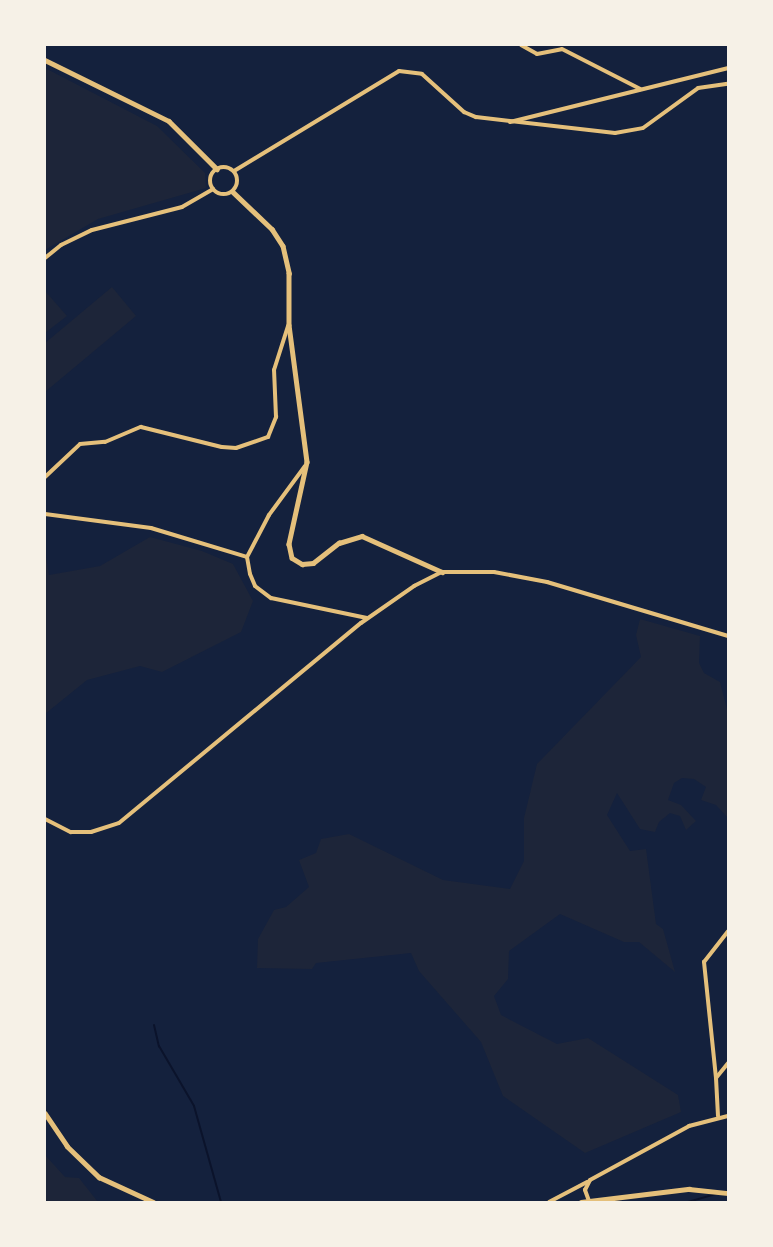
<!DOCTYPE html>
<html>
<head>
<meta charset="utf-8">
<style>
	body { margin:0 }
	#map { position:relative; width:773px; height:1247px; overflow:hidden; background:#14213d; font-family:Spectral,serif }
	div>[style] { position:absolute }
	.green>* { inset:0; background:#1d2539 }
	.stream>* { height:2px; margin:-1px; padding:0 1px; transform-origin:1px; border-radius:1px; background:#0b132b }
	.minor>* { height:4px; margin:-2px; padding:0 2px; transform-origin:2px; border-radius:2px; background:#e5c07b }
	.tertiary>* { height:4.5px; margin:-2.25px; padding:0 2.25px; transform-origin:2.25px; border-radius:2.25px; background:#e5c07b }
	.tertiary>.ring { margin:-2.25px; padding:0; box-sizing:content-box; background:none; border:4.5px solid #e5c07b; border-radius:50% }
	span { translate:-50% -50%; white-space:nowrap; text-align:center; line-height:1.15; -webkit-text-stroke:5px #f6f1e7; paint-order:stroke }
	.frame { position:absolute; inset:0; border:46px solid #f6f1e7; pointer-events:none }
</style>
</head>
<body>
<div id="map">
	<div class="green">
		<i style="clip-path:polygon(45px 68px,157px 126px,205px 173px,206px 188px,98px 219px,45px 250px)"></i>
		<i style="clip-path:polygon(112px 287px,136px 316px,45px 392px,45px 343px)"></i>
		<i style="clip-path:polygon(46px 292px,67px 316px,45px 333px,45px 293px)"></i>
		<i style="clip-path:polygon(150px 537px,202px 551px,233px 564px,253px 601px,241px 632px,162px 672px,140px 666px,87px 680px,45px 714px,45px 551px,49px 575px,100px 566px)"></i>
		<i style="clip-path:polygon(640px 619px,700px 636px,699px 663px,704px 673px,720px 682px,728px 713px,728px 818px,716px 805px,701px 800px,706px 787px,694px 779px,682px 778px,674px 783px,668px 800px,681px 805px,696px 821px,686px 830px,680px 816px,670px 813px,659px 822px,655px 832px,640px 829px,617px 793px,607px 815px,630px 851px,646px 849px,656px 924px,663px 929px,675px 972px,639px 942px,624px 942px,560px 914px,509px 951px,508px 979px,494px 996px,501px 1015px,557px 1044px,588px 1038px,678px 1095px,681px 1112px,585px 1153px,503px 1096px,481px 1042px,419px 971px,411px 953px,316px 963px,312px 969px,257px 968px,258px 939px,274px 910px,286px 907px,309px 887px,299px 860px,316px 853px,321px 839px,349px 834px,443px 880px,510px 889px,524px 861px,524px 818px,537px 764px,641px 657px,636px 635px)"></i>
		<i style="clip-path:polygon(45px 1155px,65px 1177px,79px 1178px,98px 1202px,45px 1202px)"></i>
	</div>
	<div class="stream">
		<i style="left:154px;top:1025px;width:22px;rotate:77deg"></i>
		<i style="left:159px;top:1046px;width:69px;rotate:59.7deg"></i>
		<i style="left:194px;top:1106px;width:100px;rotate:74.3deg"></i>
		<i style="left:688px;top:1202px;width:33px;rotate:-16deg"></i>
	</div>
	<div class="minor">
		<i style="left:521px;top:45px;width:18px;rotate:29deg"></i>
		<i style="left:537px;top:54px;width:25px;rotate:-11deg"></i>
		<i style="left:562px;top:49px;width:88px;rotate:27.1deg"></i>
		<i style="left:510px;top:122px;width:225px;rotate:-13.9deg"></i>
		<i style="left:234px;top:171px;width:193px;rotate:-31.2deg"></i>
		<i style="left:399px;top:71px;width:23px;rotate:7deg"></i>
		<i style="left:422px;top:74px;width:57px;rotate:42.1deg"></i>
		<i style="left:464px;top:112px;width:13px;rotate:23deg"></i>
		<i style="left:476px;top:117px;width:140px;rotate:6.6deg"></i>
		<i style="left:615px;top:133px;width:28px;rotate:-10deg"></i>
		<i style="left:643px;top:128px;width:68px;rotate:-36deg"></i>
		<i style="left:698px;top:88px;width:30px;rotate:-8deg"></i>
		<i style="left:45px;top:258px;width:21px;rotate:-39deg"></i>
		<i style="left:61px;top:245px;width:34px;rotate:-26deg"></i>
		<i style="left:92px;top:230px;width:93px;rotate:-14.3deg"></i>
		<i style="left:182px;top:207px;width:36px;rotate:-30deg"></i>
		<i style="left:305px;top:466px;width:61px;rotate:126.3deg"></i>
		<i style="left:269px;top:515px;width:47px;rotate:117.6deg"></i>
		<i style="left:247px;top:557px;width:17px;rotate:80deg"></i>
		<i style="left:250px;top:574px;width:13px;rotate:67deg"></i>
		<i style="left:255px;top:586px;width:20px;rotate:37deg"></i>
		<i style="left:271px;top:598px;width:98px;rotate:11.8deg"></i>
		<i style="left:45px;top:477px;width:48px;rotate:-43.3deg"></i>
		<i style="left:80px;top:444px;width:25px;rotate:-5deg"></i>
		<i style="left:105px;top:442px;width:39px;rotate:-23deg"></i>
		<i style="left:141px;top:427px;width:83px;rotate:13.9deg"></i>
		<i style="left:222px;top:447px;width:14px;rotate:4deg"></i>
		<i style="left:236px;top:448px;width:34px;rotate:-19deg"></i>
		<i style="left:268px;top:437px;width:22px;rotate:-68deg"></i>
		<i style="left:276px;top:417px;width:47px;rotate:-92.4deg"></i>
		<i style="left:274px;top:370px;width:46px;rotate:-72.3deg"></i>
		<i style="left:45px;top:514px;width:107px;rotate:7.5deg"></i>
		<i style="left:151px;top:528px;width:100px;rotate:16.8deg"></i>
		<i style="left:45px;top:819px;width:29px;rotate:27deg"></i>
		<i style="left:71px;top:832px;width:20px"></i>
		<i style="left:91px;top:832px;width:29px;rotate:-18deg"></i>
		<i style="left:119px;top:823px;width:314px;rotate:-39.6deg"></i>
		<i style="left:361px;top:623px;width:65px;rotate:-34.9deg"></i>
		<i style="left:414px;top:586px;width:31px;rotate:-27deg"></i>
		<i style="left:442px;top:572px;width:52px"></i>
		<i style="left:494px;top:572px;width:54px;rotate:10.7deg"></i>
		<i style="left:547px;top:582px;width:189px;rotate:16.6deg"></i>
		<i style="left:716px;top:1078px;width:117px;rotate:-95.9deg"></i>
		<i style="left:704px;top:962px;width:39px;rotate:-52deg"></i>
		<i style="left:718px;top:1116px;width:38px;rotate:-93deg"></i>
		<i style="left:716px;top:1078px;width:19px;rotate:-51deg"></i>
		<i style="left:589px;top:1201px;width:12px;rotate:-110deg"></i>
		<i style="left:585px;top:1190px;width:11px;rotate:-63deg"></i>
		<i style="left:590px;top:1180px;width:113px;rotate:-28.6deg"></i>
		<i style="left:689px;top:1126px;width:40px;rotate:-14.4deg"></i>
		<i style="left:549px;top:1202px;width:43px;rotate:-27.8deg"></i>
	</div>
	<div class="tertiary">
		<i style="left:45px;top:60px;width:138px;rotate:26.2deg"></i>
		<i style="left:169px;top:121px;width:68px;rotate:45deg"></i>
		<i class="ring" style="left:210px;top:167px;width:23.5px;height:23.5px"></i>
		<i style="left:233px;top:192px;width:54px;rotate:43.5deg"></i>
		<i style="left:272px;top:229px;width:20px;rotate:57deg"></i>
		<i style="left:283px;top:246px;width:28px;rotate:77deg"></i>
		<i style="left:289px;top:273px;width:52px;rotate:90deg"></i>
		<i style="left:289px;top:325px;width:138px;rotate:82.5deg"></i>
		<i style="left:307px;top:462px;width:84px;rotate:102.4deg"></i>
		<i style="left:289px;top:544px;width:14px;rotate:78deg"></i>
		<i style="left:292px;top:558px;width:12px;rotate:31deg"></i>
		<i style="left:302px;top:564px;width:11px;rotate:-5deg"></i>
		<i style="left:313px;top:563px;width:33px;rotate:-38deg"></i>
		<i style="left:339px;top:543px;width:24px;rotate:-17deg"></i>
		<i style="left:362px;top:536px;width:88px;rotate:24.2deg"></i>
		<i style="left:45px;top:1113px;width:40px;rotate:56deg"></i>
		<i style="left:67px;top:1146px;width:45px;rotate:44.1deg"></i>
		<i style="left:99px;top:1177px;width:60px;rotate:24.8deg"></i>
		<i style="left:581px;top:1202px;width:109px;rotate:-6.9deg"></i>
		<i style="left:689px;top:1189px;width:39px;rotate:6deg"></i>
	</div>
	<div class="frame"></div>
</div>
</body>
</html>
